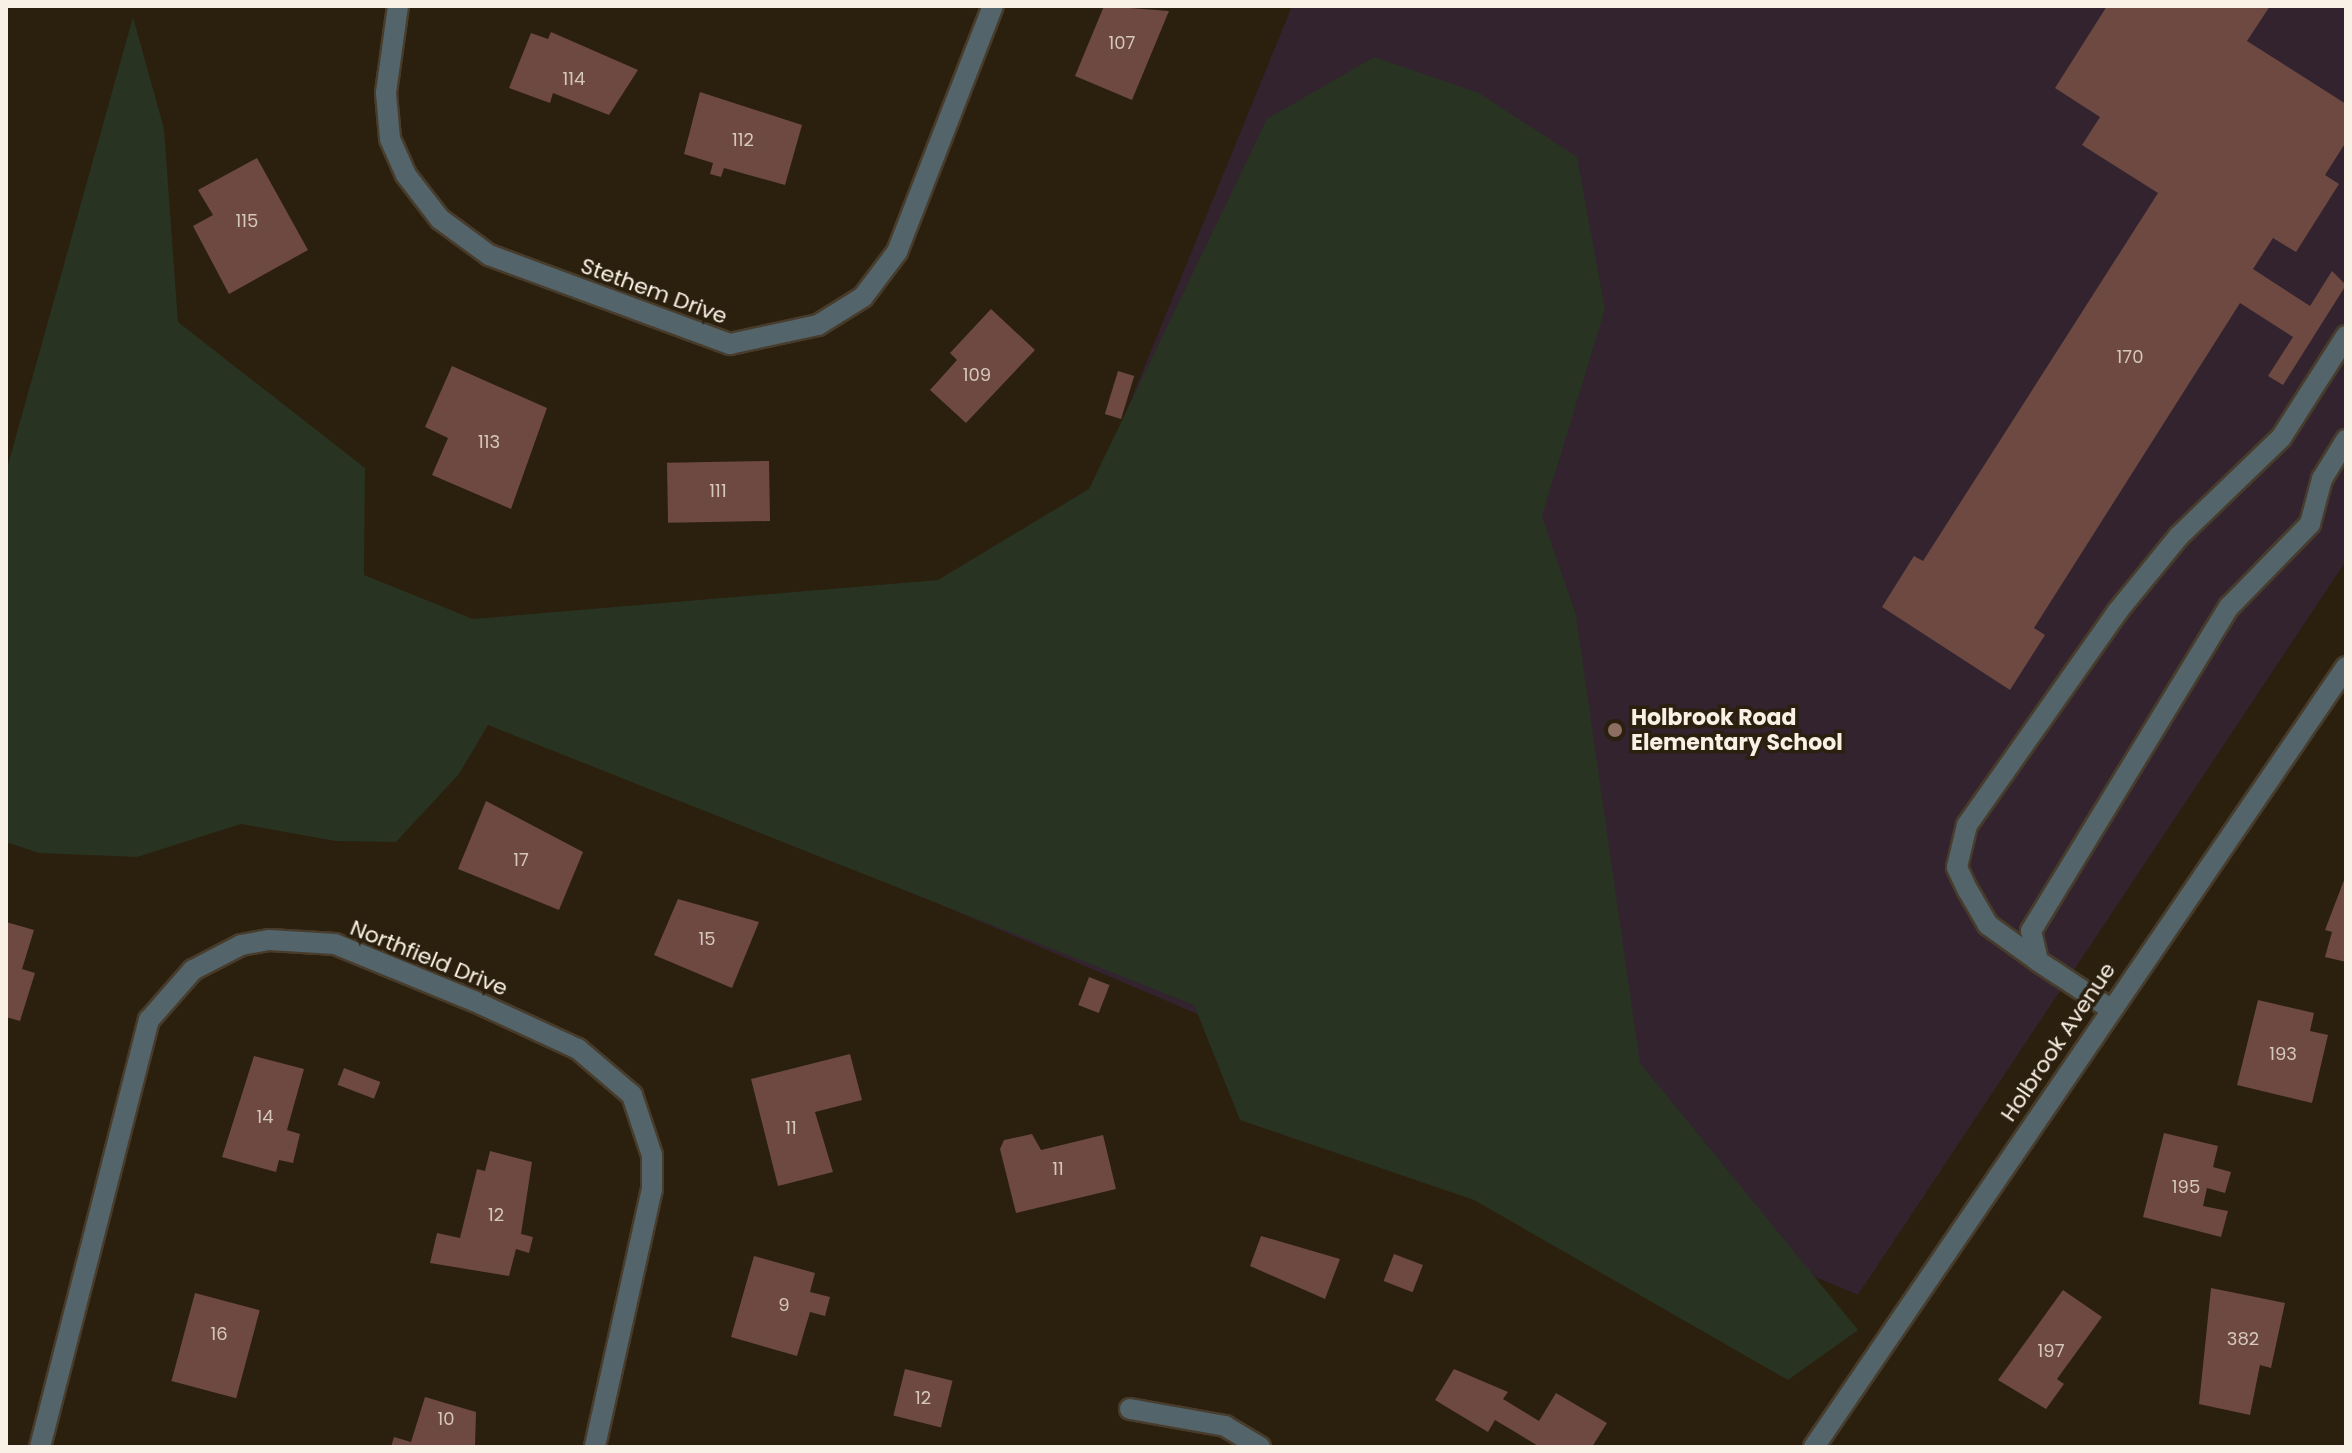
<!DOCTYPE html>
<html>
<head>
<meta charset="utf-8">
<style>
	body { margin:0 }
	#map { position:relative; width:2352px; height:1453px; overflow:hidden; background:#2b1f0e; font-family:Poppins,sans-serif }
	div>[style] { position:absolute }
	.education>* { inset:0; background:#32232f }
	.green>* { inset:0; background:#293322 }
	.building>* { inset:0; background:#6d4942; transform-origin:0 0 }
	.roads { filter:drop-shadow(2px 0 #483c2c) drop-shadow(-2px 0 #483c2c) drop-shadow(0 2px #483c2c) drop-shadow(0 -2px #483c2c) }
	.minor>* { height:20px; margin:-10px; padding:0 10px; transform-origin:10px; border-radius:10px; background:#53646a }
	.dots>* { width:22px; height:22px; translate:-50% -50%; box-sizing:border-box; border:4px solid #2b1f0e; border-radius:50% }
	span { translate:-50% -50%; white-space:nowrap; text-align:center; line-height:1.15; -webkit-text-stroke:7px #2b1f0e; paint-order:stroke }
	.number-label { font-size:18px; color:#d6c7bd }
	.number-label span { -webkit-text-stroke-width:0 }
	.street-label { font-size:22px; color:#f9f1e6 }
	.poi-label { font-size:22px; color:#f9f1e6; font-weight:700 }
	.left { translate:0 -50%; text-align:left }
	.frame { position:absolute; inset:0; border:8px solid #f9f1e6; pointer-events:none }
</style>
</head>
<body>
<div id="map">
	<div class="education">
		<i style="clip-path:polygon(1292px 6px,2346px 6px,2346px 561px,1858px 1295px,927px 899px)"></i>
	</div>
	<div class="green">
		<i style="clip-path:polygon(133px 17px,164px 129px,178px 322px,365px 468px,364px 575px,473px 619px,938px 580px,1089px 489px,1267px 119px,1374px 57px,1479px 93px,1577px 157px,1605px 309px,1542px 516px,1576px 615px,1640px 1063px,1858px 1330px,1788px 1380px,1474px 1200px,1240px 1120px,1194px 1005px,488px 725px,459px 774px,396px 842px,335px 841px,241px 824px,137px 857px,39px 853px,6px 842px,6px 472px)"></i>
	</div>
	<div class="building">
		<i style="clip-path:polygon(1104px 6px,1169px 11px,1132px 100px,1075px 76px)"></i>
		<i style="clip-path:polygon(2107px 6px,2270px 6px,2247px 41px,2346px 104px,2346px 142px,2325px 175px,2339px 184px,2296px 252px,2273px 238px,2253px 269px,2310px 306px,2332px 271px,2346px 285px,2283px 385px,2268px 376px,2293px 337px,2240px 303px,2034px 628px,2045px 635px,2010px 690px,1882px 607px,1914px 556px,1923px 561px,2158px 193px,2082px 145px,2100px 117px,2055px 88px)"></i>
		<i style="clip-path:polygon(551px 32px,638px 70px,609px 115px,553px 93px,550px 103px,509px 88px,531px 33px,548px 39px)"></i>
		<i style="clip-path:polygon(700px 92px,802px 125px,785px 185px,724px 168px,721px 177px,710px 174px,713px 163px,684px 154px)"></i>
		<i style="clip-path:polygon(257px 158px,308px 250px,229px 294px,193px 226px,213px 215px,198px 190px)"></i>
		<i style="clip-path:polygon(991px 309px,1035px 350px,966px 423px,930px 390px,957px 360px,950px 353px)"></i>
		<i style="clip-path:polygon(452px 366px,547px 408px,511px 509px,432px 475px,448px 438px,425px 427px)"></i>
		<i style="left:1118px;top:371px;width:17px;height:45px;rotate:17deg"></i>
		<i style="left:769px;top:461px;width:60px;height:102px;rotate:89deg"></i>
		<i style="clip-path:polygon(486px 801px,583px 852px,559px 910px,458px 869px)"></i>
		<i style="clip-path:polygon(2346px 875px,2346px 962px,2325px 957px,2332px 932px,2325px 930px)"></i>
		<i style="clip-path:polygon(678px 899px,759px 922px,732px 988px,654px 955px)"></i>
		<i style="clip-path:polygon(6px 922px,34px 930px,22px 969px,35px 973px,20px 1021px,6px 1017px)"></i>
		<i style="left:1089px;top:977px;width:22px;height:30px;rotate:21deg"></i>
		<i style="clip-path:polygon(2258px 1000px,2314px 1013px,2310px 1031px,2328px 1035px,2312px 1103px,2237px 1085px)"></i>
		<i style="clip-path:polygon(850px 1054px,862px 1100px,815px 1112px,833px 1172px,778px 1186px,751px 1079px)"></i>
		<i style="clip-path:polygon(254px 1056px,304px 1069px,287px 1130px,300px 1134px,293px 1163px,279px 1160px,276px 1172px,222px 1157px)"></i>
		<i style="left:344px;top:1068px;width:39px;height:18px;rotate:21deg"></i>
		<i style="clip-path:polygon(2164px 1133px,2218px 1146px,2213px 1167px,2231px 1172px,2225px 1193px,2207px 1188px,2203px 1206px,2228px 1211px,2221px 1237px,2143px 1217px)"></i>
		<i style="clip-path:polygon(1032px 1134px,1041px 1150px,1103px 1135px,1116px 1189px,1016px 1213px,1000px 1149px,1004px 1140px)"></i>
		<i style="clip-path:polygon(490px 1151px,532px 1162px,521px 1234px,533px 1237px,529px 1253px,516px 1249px,509px 1276px,430px 1263px,437px 1233px,460px 1238px,477px 1169px,485px 1171px)"></i>
		<i style="clip-path:polygon(1261px 1236px,1340px 1259px,1325px 1299px,1250px 1266px)"></i>
		<i style="left:1394px;top:1254px;width:31px;height:29px;rotate:21deg"></i>
		<i style="clip-path:polygon(754px 1256px,815px 1273px,810px 1292px,830px 1297px,825px 1316px,810px 1312px,797px 1356px,731px 1337px)"></i>
		<i style="clip-path:polygon(2211px 1288px,2285px 1303px,2271px 1368px,2260px 1365px,2250px 1415px,2199px 1404px)"></i>
		<i style="clip-path:polygon(2063px 1290px,2102px 1317px,2057px 1379px,2064px 1384px,2046px 1409px,1998px 1380px)"></i>
		<i style="left:195px;top:1293px;width:67px;height:91px;rotate:15deg"></i>
		<i style="left:905px;top:1369px;width:49px;height:48px;rotate:14deg"></i>
		<i style="clip-path:polygon(1454px 1369px,1508px 1392px,1503px 1399px,1539px 1421px,1556px 1393px,1607px 1423px,1592px 1447px,1540px 1447px,1495px 1420px,1488px 1432px,1435px 1400px)"></i>
		<i style="clip-path:polygon(425px 1397px,476px 1412px,475px 1447px,391px 1447px,394px 1437px,411px 1442px)"></i>
	</div>
	<div class="roads">
		<div class="minor">
			<i style="left:398px;top:6px;width:88px;rotate:97.9deg"></i>
			<i style="left:386px;top:93px;width:46px;rotate:85deg"></i>
			<i style="left:390px;top:139px;width:39px;rotate:66deg"></i>
			<i style="left:406px;top:175px;width:56px;rotate:52.3deg"></i>
			<i style="left:440px;top:219px;width:61px;rotate:36.3deg"></i>
			<i style="left:489px;top:255px;width:257px;rotate:20.3deg"></i>
			<i style="left:730px;top:344px;width:90px;rotate:-12.2deg"></i>
			<i style="left:818px;top:325px;width:53px;rotate:-31.9deg"></i>
			<i style="left:863px;top:297px;width:56px;rotate:-52.9deg"></i>
			<i style="left:897px;top:252px;width:264px;rotate:-68.7deg"></i>
			<i style="left:2038px;top:961px;width:62px;rotate:-144.2deg"></i>
			<i style="left:1988px;top:925px;width:39px;rotate:-120deg"></i>
			<i style="left:1968px;top:891px;width:26px;rotate:-115deg"></i>
			<i style="left:1957px;top:867px;width:43px;rotate:-76.6deg"></i>
			<i style="left:1967px;top:825px;width:261px;rotate:-54.8deg"></i>
			<i style="left:2117px;top:612px;width:98px;rotate:-50.8deg"></i>
			<i style="left:2179px;top:536px;width:141px;rotate:-43.9deg"></i>
			<i style="left:2281px;top:438px;width:121px;rotate:-57.5deg"></i>
			<i style="left:2109px;top:1008px;width:85px;rotate:-146.5deg"></i>
			<i style="left:2038px;top:961px;width:31px;rotate:-103deg"></i>
			<i style="left:2031px;top:931px;width:380px;rotate:-58.6deg"></i>
			<i style="left:2229px;top:607px;width:116px;rotate:-45.7deg"></i>
			<i style="left:2310px;top:524px;width:47px;rotate:-75.1deg"></i>
			<i style="left:2322px;top:479px;width:46px;rotate:-58.4deg"></i>
			<i style="left:1130px;top:1409px;width:97px;rotate:10.1deg"></i>
			<i style="left:1225px;top:1426px;width:41px;rotate:31deg"></i>
			<i style="left:40px;top:1447px;width:441px;rotate:-75.7deg"></i>
			<i style="left:149px;top:1020px;width:67px;rotate:-48.7deg"></i>
			<i style="left:193px;top:970px;width:54px;rotate:-27.5deg"></i>
			<i style="left:241px;top:945px;width:29px;rotate:-10deg"></i>
			<i style="left:270px;top:940px;width:65px;rotate:3.5deg"></i>
			<i style="left:335px;top:944px;width:150px;rotate:22.3deg"></i>
			<i style="left:474px;top:1001px;width:115px;rotate:24.8deg"></i>
			<i style="left:578px;top:1049px;width:71px;rotate:40.4deg"></i>
			<i style="left:632px;top:1095px;width:63px;rotate:71.6deg"></i>
			<i style="left:652px;top:1155px;width:34px;rotate:90deg"></i>
			<i style="left:652px;top:1189px;width:264px;rotate:102.5deg"></i>
			<i style="left:1814px;top:1447px;width:944px;rotate:-55.7deg"></i>
		</div>
	</div>
	<div class="dots">
		<i style="left:1615px;top:730px;background:#8d6e63"></i>
	</div>
	<div class="number-label">
		<span style="left:1122px;top:43px">107</span>
		<span style="left:574px;top:79px">114</span>
		<span style="left:743px;top:140px">112</span>
		<span style="left:247px;top:221px">115</span>
		<span style="left:2130px;top:357px">170</span>
		<span style="left:977px;top:375px">109</span>
		<span style="left:489px;top:442px">113</span>
		<span style="left:718px;top:491px">111</span>
		<span style="left:521px;top:860px">17</span>
		<span style="left:707px;top:939px">15</span>
		<span style="left:2283px;top:1054px">193</span>
		<span style="left:265px;top:1117px">14</span>
		<span style="left:791px;top:1128px">11</span>
		<span style="left:1058px;top:1169px">11</span>
		<span style="left:2186px;top:1187px">195</span>
		<span style="left:496px;top:1215px">12</span>
		<span style="left:784px;top:1305px">9</span>
		<span style="left:219px;top:1334px">16</span>
		<span style="left:2243px;top:1339px">382</span>
		<span style="left:2051px;top:1351px">197</span>
		<span style="left:923px;top:1398px">12</span>
		<span style="left:446px;top:1419px">10</span>
	</div>
	<div class="street-label">
		<span style="left:654px;top:291px;rotate:20deg">Stethem Drive</span>
		<span style="left:429px;top:958px;rotate:22deg">Northfield Drive</span>
		<span style="left:2058px;top:1042px;rotate:-56deg">Holbrook Avenue</span>
	</div>
	<div class="poi-label">
		<span class="left" style="left:1631px;top:730px">Holbrook Road<br>Elementary School</span>
	</div>
	<div class="frame"></div>
</div>
</body>
</html>
